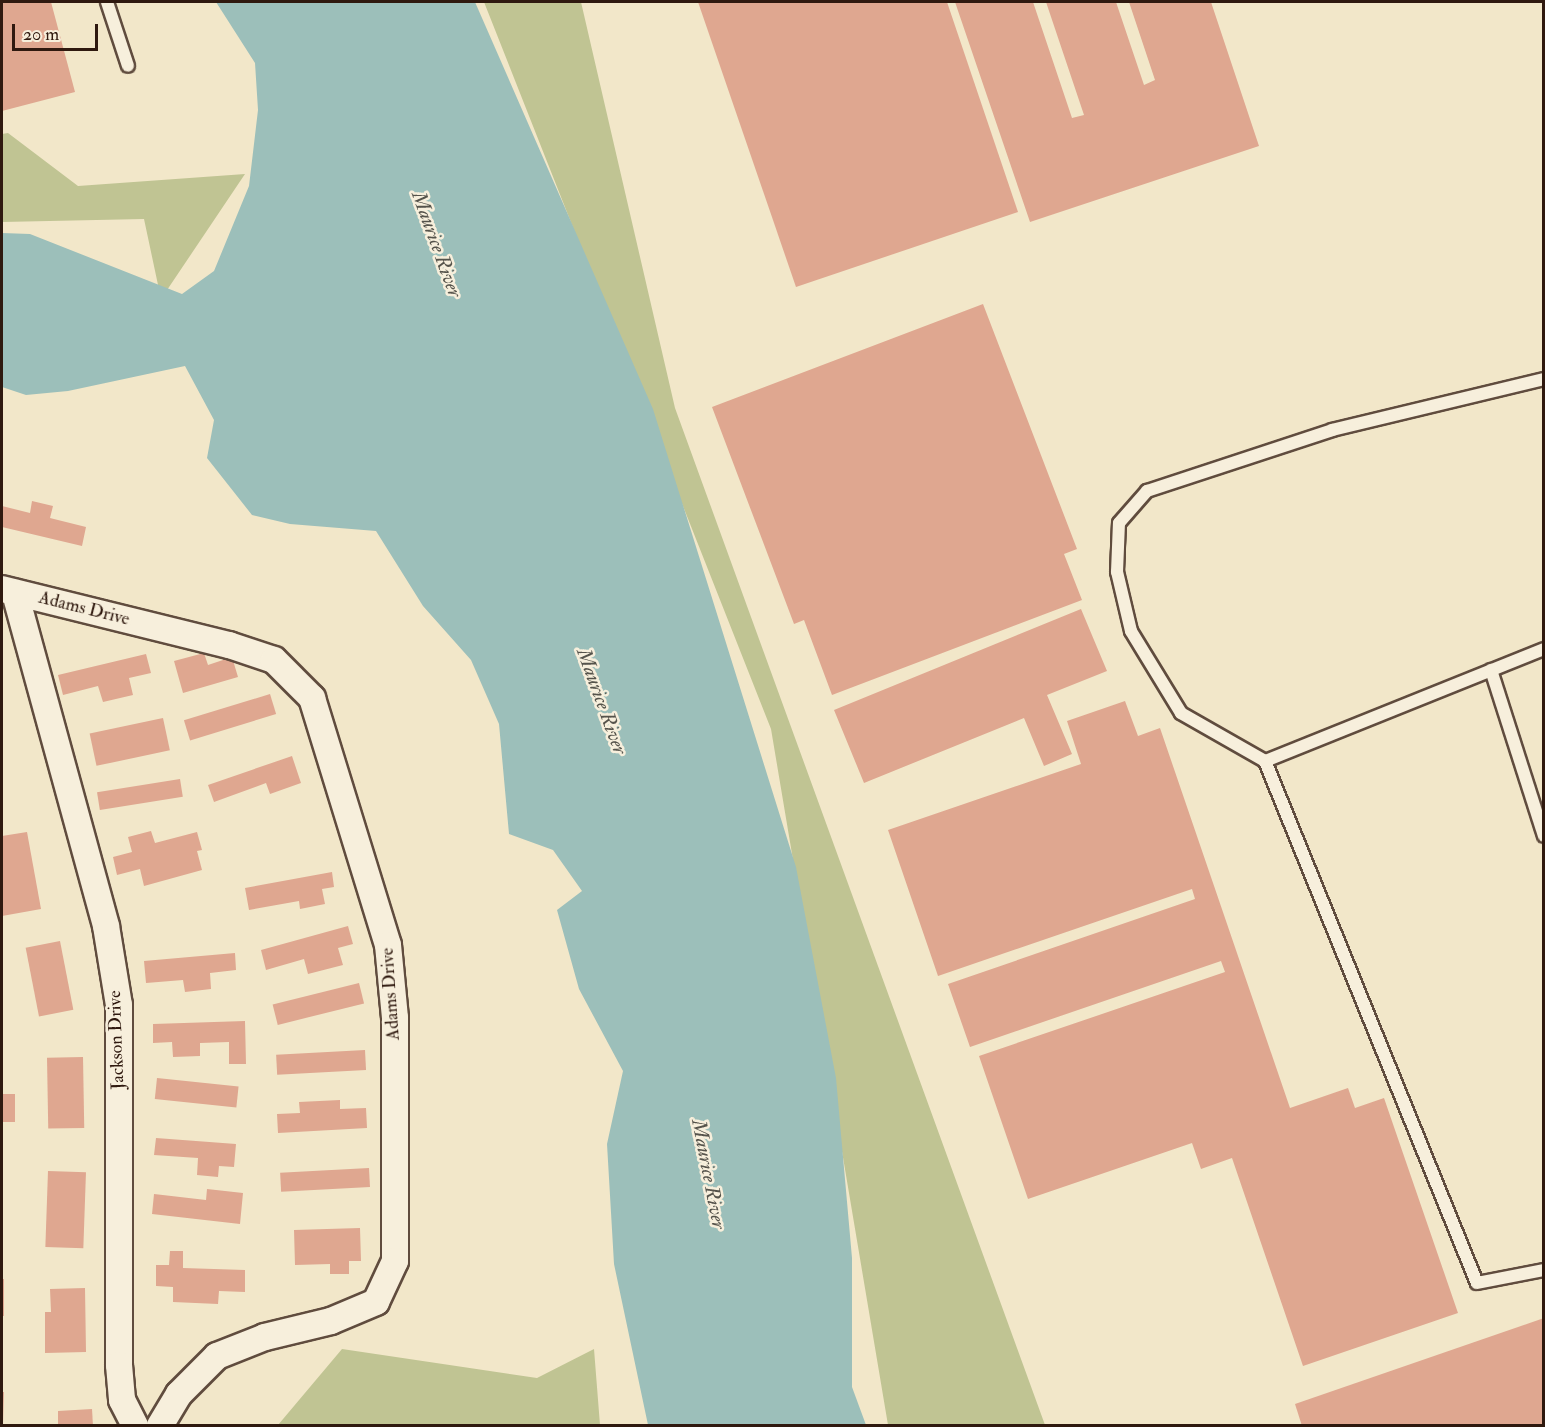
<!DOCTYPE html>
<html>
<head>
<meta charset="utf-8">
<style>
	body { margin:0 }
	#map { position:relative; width:1545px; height:1427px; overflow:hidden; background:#f2e7c9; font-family:"IM FELL Double Pica",serif }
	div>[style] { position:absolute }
	.green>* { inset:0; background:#c0c493 }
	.water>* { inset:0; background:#9cbfba }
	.building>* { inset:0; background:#dfa790; transform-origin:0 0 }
	.roads { filter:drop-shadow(2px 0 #604c3e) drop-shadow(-2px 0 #604c3e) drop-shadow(0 2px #604c3e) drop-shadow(0 -2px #604c3e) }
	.lane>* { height:12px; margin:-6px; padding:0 6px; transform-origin:6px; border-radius:6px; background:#f7efdc }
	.street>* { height:26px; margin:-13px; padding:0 13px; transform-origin:13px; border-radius:13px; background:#f7efdc }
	span { translate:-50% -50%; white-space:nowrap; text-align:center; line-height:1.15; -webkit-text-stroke:5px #f7efdc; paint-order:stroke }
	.street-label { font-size:18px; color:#2f190f }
	.water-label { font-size:20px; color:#55534b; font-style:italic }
	.frame { position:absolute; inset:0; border:3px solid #2f190f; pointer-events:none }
	.scale { position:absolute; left:12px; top:24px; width:86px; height:27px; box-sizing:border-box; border:3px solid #2f190f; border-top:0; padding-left:8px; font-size:18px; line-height:21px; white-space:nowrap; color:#2f190f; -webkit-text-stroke:4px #f7efdc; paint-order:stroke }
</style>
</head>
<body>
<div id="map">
	<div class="green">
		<i style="clip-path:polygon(484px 2px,581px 2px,675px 408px,1045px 1425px,888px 1425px,771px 729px)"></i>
		<i style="clip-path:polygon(8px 133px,78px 186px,245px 174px,161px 299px,144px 219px,2px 222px,2px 134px)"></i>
		<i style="clip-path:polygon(342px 1349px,537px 1378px,594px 1349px,600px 1425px,278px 1425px)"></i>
	</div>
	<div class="water">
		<i style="clip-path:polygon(216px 2px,475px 2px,653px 409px,796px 867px,836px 1078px,852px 1258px,852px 1387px,866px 1425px,648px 1425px,614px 1264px,607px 1144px,623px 1071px,579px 989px,557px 910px,582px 891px,553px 850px,509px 834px,499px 724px,471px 660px,423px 606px,376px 531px,290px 524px,252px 515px,207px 458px,214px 420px,185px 366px,68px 391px,26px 395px,2px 387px,2px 233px,30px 234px,182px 294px,214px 271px,249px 186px,258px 110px,255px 63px)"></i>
	</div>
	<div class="building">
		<i style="clip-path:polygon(2px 2px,51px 2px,75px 92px,2px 111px)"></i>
		<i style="clip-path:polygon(698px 2px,947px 2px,1018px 212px,796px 287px)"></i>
		<i style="clip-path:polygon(955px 2px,1033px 2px,1072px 118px,1084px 115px,1046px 2px,1116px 2px,1144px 85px,1155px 80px,1129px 2px,1211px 2px,1259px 146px,1030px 222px)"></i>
		<i style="clip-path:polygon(983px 304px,1077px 549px,1064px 554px,1082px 600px,832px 695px,804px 620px,794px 624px,712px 407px)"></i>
		<i style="clip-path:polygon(32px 501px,53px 506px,50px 518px,86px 527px,82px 546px,2px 527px,2px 506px,30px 513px)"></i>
		<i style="clip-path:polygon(1081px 609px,1107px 671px,1047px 695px,1072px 754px,1044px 766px,1024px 718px,864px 783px,834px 710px)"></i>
		<i style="clip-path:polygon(204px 653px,208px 665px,232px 657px,238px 677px,183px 693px,174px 661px)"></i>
		<i style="clip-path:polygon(146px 654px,151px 673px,129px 678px,133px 695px,103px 702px,98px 686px,63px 695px,58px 675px)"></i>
		<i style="left:270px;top:694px;width:21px;height:90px;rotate:73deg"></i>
		<i style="clip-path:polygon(1125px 701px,1138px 736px,1160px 728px,1290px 1108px,1348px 1088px,1355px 1108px,1384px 1098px,1458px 1313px,1303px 1366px,1232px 1158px,1201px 1169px,1192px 1143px,1028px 1199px,979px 1056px,1225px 972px,1221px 961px,970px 1047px,948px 984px,1195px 899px,1192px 889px,938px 976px,888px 830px,1081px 764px,1067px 721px)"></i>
		<i style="left:163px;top:718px;width:33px;height:75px;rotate:78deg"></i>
		<i style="clip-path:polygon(292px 756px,301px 783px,270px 794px,266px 783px,214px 802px,208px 785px)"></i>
		<i style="left:180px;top:779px;width:18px;height:84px;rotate:81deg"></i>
		<i style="clip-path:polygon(151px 831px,155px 843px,197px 832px,202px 850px,197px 851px,202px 870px,144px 886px,140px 869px,117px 875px,113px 857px,132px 852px,128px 837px)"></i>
		<i style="clip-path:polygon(27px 832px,41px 909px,2px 916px,2px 836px)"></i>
		<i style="clip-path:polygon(332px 872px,334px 887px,322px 889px,325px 904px,300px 909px,299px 901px,249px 910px,245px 888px)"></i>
		<i style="clip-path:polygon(348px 926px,353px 944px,338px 948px,343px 965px,308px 974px,304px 959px,266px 970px,261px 950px)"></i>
		<i style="left:60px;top:941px;width:70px;height:35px;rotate:79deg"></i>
		<i style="clip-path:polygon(235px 953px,236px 970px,210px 973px,211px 989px,185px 992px,183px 980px,146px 983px,144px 961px)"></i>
		<i style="left:359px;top:983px;width:21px;height:89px;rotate:76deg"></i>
		<i style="clip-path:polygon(245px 1021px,246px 1064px,229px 1064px,229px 1042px,200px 1043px,200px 1056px,173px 1057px,172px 1042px,153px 1043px,153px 1024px)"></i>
		<i style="left:365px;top:1050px;width:20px;height:89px;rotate:87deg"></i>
		<i style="left:83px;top:1057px;width:71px;height:36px;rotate:89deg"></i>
		<i style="left:157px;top:1078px;width:82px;height:21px;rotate:6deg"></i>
		<i style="left:15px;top:1094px;width:28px;height:13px;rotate:90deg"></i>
		<i style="clip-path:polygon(340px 1100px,340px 1109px,366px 1108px,367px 1128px,278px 1133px,277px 1114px,300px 1113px,299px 1102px)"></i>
		<i style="clip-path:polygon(156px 1138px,236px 1144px,234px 1167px,219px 1166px,218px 1177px,197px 1175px,198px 1158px,154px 1155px)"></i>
		<i style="left:369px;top:1168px;width:19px;height:89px;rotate:87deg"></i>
		<i style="left:48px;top:1171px;width:38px;height:76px;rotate:2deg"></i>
		<i style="clip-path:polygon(207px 1189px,243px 1193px,240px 1224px,152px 1214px,154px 1194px,206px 1200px)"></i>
		<i style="clip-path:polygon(360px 1228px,361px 1261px,349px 1261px,349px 1274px,330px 1274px,330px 1264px,295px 1265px,294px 1230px)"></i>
		<i style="clip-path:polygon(170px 1251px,183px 1251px,183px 1268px,245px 1270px,245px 1292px,219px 1291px,218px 1304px,173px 1302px,173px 1287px,156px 1286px,156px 1265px,169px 1265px)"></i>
		<i style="left:2px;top:1279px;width:2px;height:37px"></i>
		<i style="clip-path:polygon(85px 1288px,86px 1352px,45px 1353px,45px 1312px,51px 1312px,50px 1289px)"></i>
		<i style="clip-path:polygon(1544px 1318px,1544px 1426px,1302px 1426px,1295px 1404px)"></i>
		<i style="clip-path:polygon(2px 1392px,4px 1392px,3px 1424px,2px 1424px)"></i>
		<i style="clip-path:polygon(92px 1409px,93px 1426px,58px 1426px,58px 1411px)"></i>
	</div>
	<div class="roads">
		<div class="lane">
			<i style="left:107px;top:2px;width:67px;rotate:71.8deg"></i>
			<i style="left:1544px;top:649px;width:301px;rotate:158.1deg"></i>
			<i style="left:1265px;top:761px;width:563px;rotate:67.9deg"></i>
			<i style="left:1477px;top:1283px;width:68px;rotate:-11deg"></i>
			<i style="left:1491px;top:670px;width:174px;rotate:72.3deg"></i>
			<i style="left:1265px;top:761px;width:97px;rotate:-150.3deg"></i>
			<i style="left:1181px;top:713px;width:96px;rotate:-121.4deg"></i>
			<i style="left:1131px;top:631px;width:61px;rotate:-103.3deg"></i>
			<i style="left:1117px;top:572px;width:49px;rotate:-87.7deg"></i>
			<i style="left:1119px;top:523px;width:43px;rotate:-48.8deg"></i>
			<i style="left:1147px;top:491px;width:195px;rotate:-18.2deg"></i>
			<i style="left:1332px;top:430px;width:218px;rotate:-13.5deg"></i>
		</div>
		<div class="street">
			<i style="left:2px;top:589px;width:234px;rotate:13.9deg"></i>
			<i style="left:229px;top:645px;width:47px;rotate:18.4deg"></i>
			<i style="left:274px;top:660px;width:54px;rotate:45deg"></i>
			<i style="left:312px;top:698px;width:258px;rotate:72.9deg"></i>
			<i style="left:388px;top:945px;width:73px;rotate:84.5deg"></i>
			<i style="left:395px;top:1018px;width:243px;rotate:90deg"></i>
			<i style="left:395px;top:1261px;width:45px;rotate:114.9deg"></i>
			<i style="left:376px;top:1302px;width:49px;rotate:157.1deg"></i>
			<i style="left:331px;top:1321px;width:68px;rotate:166.4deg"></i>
			<i style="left:265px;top:1337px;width:52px;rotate:158.4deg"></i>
			<i style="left:217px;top:1356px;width:54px;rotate:135deg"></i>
			<i style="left:179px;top:1394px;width:37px;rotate:121deg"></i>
			<i style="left:15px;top:593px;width:345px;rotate:74.7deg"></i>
			<i style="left:106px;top:926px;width:80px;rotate:80.7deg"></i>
			<i style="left:119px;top:1005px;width:360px;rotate:90deg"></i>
			<i style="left:119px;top:1365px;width:35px;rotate:85deg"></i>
			<i style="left:122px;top:1400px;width:29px;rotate:63deg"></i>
		</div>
	</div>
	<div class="street-label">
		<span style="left:84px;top:609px;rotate:14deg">Adams Drive</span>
		<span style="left:391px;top:994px;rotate:-94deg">Adams Drive</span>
		<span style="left:117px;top:1040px;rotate:-92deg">Jackson Drive</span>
	</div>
	<div class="water-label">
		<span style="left:437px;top:244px;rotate:70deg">Maurice River</span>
		<span style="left:602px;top:701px;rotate:70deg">Maurice River</span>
		<span style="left:709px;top:1174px;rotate:79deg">Maurice River</span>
	</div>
	<div class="frame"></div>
	<div class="scale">20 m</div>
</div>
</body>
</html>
